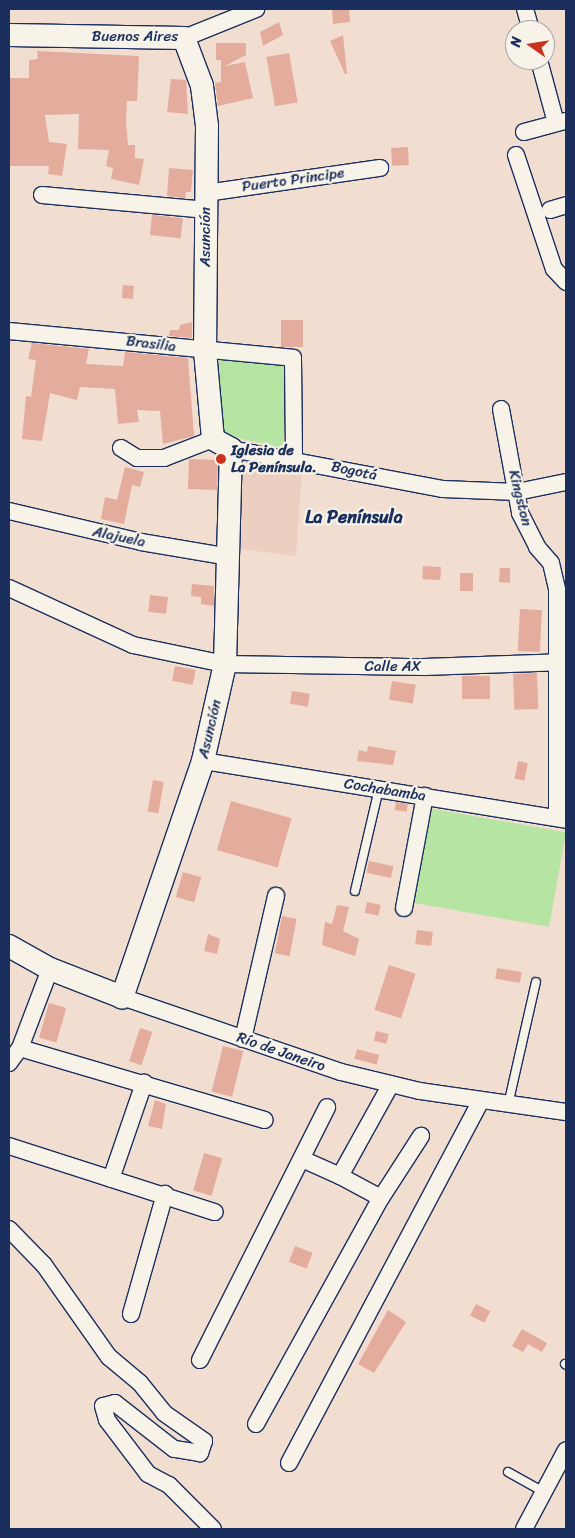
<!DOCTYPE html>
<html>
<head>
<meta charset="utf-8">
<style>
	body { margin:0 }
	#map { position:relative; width:575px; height:1538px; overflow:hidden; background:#f1ded1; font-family:Sriracha,sans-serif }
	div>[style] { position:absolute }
	.built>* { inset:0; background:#edcfc1 }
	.green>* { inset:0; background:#b6e4a3; transform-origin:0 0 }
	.building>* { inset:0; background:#e4ac9c; transform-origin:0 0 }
	.roads { filter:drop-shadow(1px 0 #1b2f5e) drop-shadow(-1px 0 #1b2f5e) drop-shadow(0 1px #1b2f5e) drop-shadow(0 -1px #1b2f5e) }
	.lane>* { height:8px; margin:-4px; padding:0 4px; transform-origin:4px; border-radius:4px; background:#f7f3e8 }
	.street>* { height:16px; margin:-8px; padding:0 8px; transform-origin:8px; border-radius:8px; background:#f7f3e8 }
	.secondary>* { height:22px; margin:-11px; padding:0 11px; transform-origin:11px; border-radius:11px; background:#f7f3e8 }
	.dots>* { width:14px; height:14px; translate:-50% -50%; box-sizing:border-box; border:2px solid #f7f3e8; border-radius:50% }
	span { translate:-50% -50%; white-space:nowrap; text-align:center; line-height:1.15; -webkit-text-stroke:4.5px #f7f3e8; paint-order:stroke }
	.street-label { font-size:15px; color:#1b2f5e }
	.poi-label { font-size:15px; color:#1b2f5e; font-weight:700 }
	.left { translate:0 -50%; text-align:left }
	.quarter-label { font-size:18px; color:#1b2f5e; font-weight:700 }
	.frame { position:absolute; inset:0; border:10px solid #1b2f5e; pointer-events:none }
	.north { position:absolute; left:505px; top:20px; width:50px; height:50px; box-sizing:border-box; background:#f7f3e8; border:1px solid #9fa5b1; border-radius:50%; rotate:283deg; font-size:14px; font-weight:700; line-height:20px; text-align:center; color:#1b2f5e }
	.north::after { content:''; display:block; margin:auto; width:18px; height:22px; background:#c8321e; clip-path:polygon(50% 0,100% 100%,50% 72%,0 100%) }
</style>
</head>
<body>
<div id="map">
	<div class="built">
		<i style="clip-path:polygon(242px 458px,302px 471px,296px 556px,241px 549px)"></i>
	</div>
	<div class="green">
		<i style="clip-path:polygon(213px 356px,289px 363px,283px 448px,215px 433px)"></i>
		<i style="left:428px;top:808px;width:140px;height:96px;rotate:10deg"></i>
	</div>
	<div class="building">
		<i style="clip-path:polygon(332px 9px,349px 9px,350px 22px,333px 24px)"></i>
		<i style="clip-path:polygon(279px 22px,283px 35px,263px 46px,260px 32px)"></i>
		<i style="clip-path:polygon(343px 35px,347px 74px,345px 74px,330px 41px)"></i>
		<i style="clip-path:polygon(216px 43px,246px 43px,246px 55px,225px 66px,245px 62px,253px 98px,218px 106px,215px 83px,221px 82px,221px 60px,216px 60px)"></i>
		<i style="clip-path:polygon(37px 51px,139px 56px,137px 101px,127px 101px,126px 122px,128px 145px,135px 145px,135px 158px,144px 159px,139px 185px,111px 179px,113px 168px,106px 166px,109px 150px,78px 149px,79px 114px,45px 115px,49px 142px,67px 144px,62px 176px,48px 174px,49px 166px,9px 166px,9px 78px,29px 78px,29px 60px,38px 59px)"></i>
		<i style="left:289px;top:53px;width:50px;height:23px;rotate:80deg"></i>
		<i style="clip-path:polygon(171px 79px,186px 80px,188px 114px,167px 112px)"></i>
		<i style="left:408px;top:147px;width:18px;height:17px;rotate:87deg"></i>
		<i style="clip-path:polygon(169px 168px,193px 170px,191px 192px,186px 192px,185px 198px,167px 196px)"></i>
		<i style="left:152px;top:215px;width:31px;height:20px;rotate:6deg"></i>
		<i style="left:123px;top:285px;width:11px;height:13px;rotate:5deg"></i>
		<i style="left:281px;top:320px;width:22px;height:27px"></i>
		<i style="clip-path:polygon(192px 322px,192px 338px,169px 336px,170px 330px,179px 330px,180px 325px)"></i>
		<i style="clip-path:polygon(32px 343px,89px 349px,86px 364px,123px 366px,125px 352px,188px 358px,194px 436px,163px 444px,160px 411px,137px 410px,139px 422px,118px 424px,115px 389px,80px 387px,77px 400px,50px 393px,42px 441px,22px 439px,26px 396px,31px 397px,36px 360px,28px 359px)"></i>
		<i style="left:189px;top:459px;width:29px;height:30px;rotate:2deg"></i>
		<i style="clip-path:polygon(125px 467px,144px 472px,140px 487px,132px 485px,124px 524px,101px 519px,105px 497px,117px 500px)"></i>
		<i style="left:423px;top:566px;width:18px;height:13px;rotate:3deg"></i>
		<i style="clip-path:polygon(500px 568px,510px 568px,510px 583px,499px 582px)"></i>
		<i style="left:460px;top:573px;width:13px;height:18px"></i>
		<i style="clip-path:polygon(192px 584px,214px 586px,214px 606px,201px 604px,201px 597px,191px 596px)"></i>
		<i style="left:150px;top:595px;width:18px;height:17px;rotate:6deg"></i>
		<i style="left:520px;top:609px;width:22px;height:42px;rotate:3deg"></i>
		<i style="left:175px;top:666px;width:21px;height:15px;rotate:11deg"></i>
		<i style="left:537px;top:673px;width:36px;height:24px;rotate:88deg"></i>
		<i style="left:462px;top:676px;width:28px;height:23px"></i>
		<i style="left:392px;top:681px;width:24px;height:19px;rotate:9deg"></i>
		<i style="left:292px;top:691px;width:18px;height:13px;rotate:9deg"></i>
		<i style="clip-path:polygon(368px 746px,396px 751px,393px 765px,357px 761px,359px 750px,367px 752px)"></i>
		<i style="left:518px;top:761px;width:10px;height:18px;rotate:11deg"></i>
		<i style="left:153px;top:780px;width:11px;height:32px;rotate:10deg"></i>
		<i style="left:231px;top:801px;width:63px;height:51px;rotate:16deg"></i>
		<i style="left:396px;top:802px;width:12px;height:8px;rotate:9deg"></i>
		<i style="left:369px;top:861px;width:25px;height:12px;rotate:12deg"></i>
		<i style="left:183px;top:872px;width:19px;height:26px;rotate:16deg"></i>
		<i style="left:367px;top:902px;width:14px;height:11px;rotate:12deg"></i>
		<i style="clip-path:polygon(337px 905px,349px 907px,343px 931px,359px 939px,355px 956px,322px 945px,325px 922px,332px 924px)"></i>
		<i style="left:282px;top:916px;width:15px;height:38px;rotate:11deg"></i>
		<i style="left:417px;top:930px;width:16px;height:14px;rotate:7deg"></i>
		<i style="clip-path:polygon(208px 934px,220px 939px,217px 954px,204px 951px)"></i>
		<i style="left:389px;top:965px;width:28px;height:47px;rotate:18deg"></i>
		<i style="left:497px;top:968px;width:25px;height:11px;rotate:9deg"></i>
		<i style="left:49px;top:1003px;width:18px;height:36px;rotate:16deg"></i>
		<i style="left:140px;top:1028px;width:13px;height:35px;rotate:18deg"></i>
		<i style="left:376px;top:1031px;width:13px;height:10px;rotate:13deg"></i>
		<i style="left:223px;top:1046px;width:21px;height:47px;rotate:14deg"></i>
		<i style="left:357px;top:1049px;width:23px;height:10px;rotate:15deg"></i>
		<i style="clip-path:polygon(155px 1100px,166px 1104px,162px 1129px,148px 1126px)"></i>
		<i style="left:204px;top:1153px;width:19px;height:39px;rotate:16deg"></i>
		<i style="left:295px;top:1246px;width:19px;height:17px;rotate:21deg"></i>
		<i style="left:476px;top:1304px;width:16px;height:13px;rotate:27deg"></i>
		<i style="clip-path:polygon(388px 1310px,406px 1322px,374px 1373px,358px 1364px)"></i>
		<i style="clip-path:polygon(522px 1329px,547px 1343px,542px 1352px,528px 1344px,523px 1352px,512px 1346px)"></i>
	</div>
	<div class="roads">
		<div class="lane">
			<i style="left:355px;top:891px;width:105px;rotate:-76.8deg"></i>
			<i style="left:508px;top:1105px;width:126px;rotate:-77.2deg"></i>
			<i style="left:565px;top:1364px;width:1px;rotate:45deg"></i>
			<i style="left:508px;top:1472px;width:41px;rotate:29.1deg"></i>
		</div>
		<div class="street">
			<i style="left:525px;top:9px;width:22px;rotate:74deg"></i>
			<i style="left:184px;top:38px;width:78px;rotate:-21.9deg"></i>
			<i style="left:539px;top:60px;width:65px;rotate:74.9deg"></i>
			<i style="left:524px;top:132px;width:42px;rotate:-15deg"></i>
			<i style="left:516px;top:155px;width:120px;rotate:71.6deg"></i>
			<i style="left:554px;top:269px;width:18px;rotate:47deg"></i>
			<i style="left:206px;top:193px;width:176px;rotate:-8.2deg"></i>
			<i style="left:42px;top:195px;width:166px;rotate:5.2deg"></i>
			<i style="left:550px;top:210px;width:17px;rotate:-17deg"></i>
			<i style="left:9px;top:331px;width:285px;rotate:5.4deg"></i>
			<i style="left:293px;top:358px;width:100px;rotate:89.4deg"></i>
			<i style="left:501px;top:409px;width:106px;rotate:79.6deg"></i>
			<i style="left:520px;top:513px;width:38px;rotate:63deg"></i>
			<i style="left:537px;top:547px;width:21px;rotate:49deg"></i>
			<i style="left:551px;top:563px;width:28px;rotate:77deg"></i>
			<i style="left:557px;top:590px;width:228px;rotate:90deg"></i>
			<i style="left:121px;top:448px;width:19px;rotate:32deg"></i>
			<i style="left:137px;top:458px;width:27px"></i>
			<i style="left:164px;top:458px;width:53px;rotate:-21.2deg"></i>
			<i style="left:231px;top:449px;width:216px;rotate:10.7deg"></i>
			<i style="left:443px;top:489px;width:74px;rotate:2.3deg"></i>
			<i style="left:517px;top:492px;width:50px;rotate:-11.5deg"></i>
			<i style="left:9px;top:511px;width:136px;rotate:13.2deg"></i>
			<i style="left:141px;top:542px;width:90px;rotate:9.6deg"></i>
			<i style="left:9px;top:588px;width:136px;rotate:24.7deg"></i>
			<i style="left:133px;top:645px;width:94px;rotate:11.7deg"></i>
			<i style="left:225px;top:664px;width:199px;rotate:0.9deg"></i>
			<i style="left:424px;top:667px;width:142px;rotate:-2deg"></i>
			<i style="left:203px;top:761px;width:368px;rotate:9.2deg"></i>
			<i style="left:404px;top:908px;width:114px;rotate:-79.4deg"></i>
			<i style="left:122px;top:997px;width:231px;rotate:18.9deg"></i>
			<i style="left:341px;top:1072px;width:81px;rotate:13.5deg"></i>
			<i style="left:420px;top:1091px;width:148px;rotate:8.2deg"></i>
			<i style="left:243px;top:1039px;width:147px;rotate:-77deg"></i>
			<i style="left:20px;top:1048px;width:255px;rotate:16.4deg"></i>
			<i style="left:9px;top:1063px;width:19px;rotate:-54deg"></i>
			<i style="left:20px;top:1048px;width:85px;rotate:-69.2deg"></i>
			<i style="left:9px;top:1146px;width:216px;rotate:17.8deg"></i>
			<i style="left:302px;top:1159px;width:42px;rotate:24.1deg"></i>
			<i style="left:111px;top:1179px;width:102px;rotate:-71deg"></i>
			<i style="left:381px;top:1198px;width:47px;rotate:-151.8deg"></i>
			<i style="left:340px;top:1176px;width:105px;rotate:-61deg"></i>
			<i style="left:9px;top:1229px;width:50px;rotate:45.8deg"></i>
			<i style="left:44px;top:1265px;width:113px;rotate:54.8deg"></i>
			<i style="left:109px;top:1357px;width:40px;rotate:40deg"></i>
			<i style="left:140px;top:1383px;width:38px;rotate:51deg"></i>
			<i style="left:164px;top:1413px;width:49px;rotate:35deg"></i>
			<i style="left:204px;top:1441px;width:13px;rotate:108deg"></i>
			<i style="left:200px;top:1453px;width:26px;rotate:-171deg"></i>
			<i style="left:174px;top:1449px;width:75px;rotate:-142.1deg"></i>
			<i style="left:115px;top:1403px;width:12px;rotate:166deg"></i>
			<i style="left:103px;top:1406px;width:15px;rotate:74deg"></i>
			<i style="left:107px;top:1420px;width:68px;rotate:52.8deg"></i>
			<i style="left:148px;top:1474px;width:24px;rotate:28deg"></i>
			<i style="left:169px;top:1485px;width:62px;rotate:45deg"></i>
			<i style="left:131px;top:1314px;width:125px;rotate:-74.2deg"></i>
			<i style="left:200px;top:1360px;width:283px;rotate:-63.3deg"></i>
			<i style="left:256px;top:1424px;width:258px;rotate:-61.1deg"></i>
			<i style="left:381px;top:1198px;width:74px;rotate:-57.2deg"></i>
			<i style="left:289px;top:1463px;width:410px;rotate:-62.1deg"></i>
			<i style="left:524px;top:1529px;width:89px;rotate:-62deg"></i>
		</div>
		<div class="secondary">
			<i style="left:9px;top:35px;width:175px;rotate:1deg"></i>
			<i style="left:184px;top:38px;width:51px;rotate:69.4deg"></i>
			<i style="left:202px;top:86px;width:40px;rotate:82.9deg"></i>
			<i style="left:207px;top:126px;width:225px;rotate:90.5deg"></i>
			<i style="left:205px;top:351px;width:88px;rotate:84.8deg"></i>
			<i style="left:213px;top:439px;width:21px;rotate:29deg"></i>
			<i style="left:231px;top:449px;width:215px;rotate:91.6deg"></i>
			<i style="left:225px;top:664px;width:99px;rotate:102.8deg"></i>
			<i style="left:203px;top:761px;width:250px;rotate:108.9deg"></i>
			<i style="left:122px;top:997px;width:77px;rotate:-158.7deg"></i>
			<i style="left:50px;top:969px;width:47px;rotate:-150.7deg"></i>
		</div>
	</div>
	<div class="dots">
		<i style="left:221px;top:459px;background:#c8321e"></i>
	</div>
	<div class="street-label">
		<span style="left:135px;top:37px">Buenos Aires</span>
		<span style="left:293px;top:180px;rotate:-8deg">Puerto Principe</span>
		<span style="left:206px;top:237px;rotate:-90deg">Asunción</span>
		<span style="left:151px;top:344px;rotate:7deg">Brasilia</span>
		<span style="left:354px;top:471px;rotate:12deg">Bogotá</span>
		<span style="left:520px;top:498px;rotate:76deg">Kingston</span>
		<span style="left:119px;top:537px;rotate:12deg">Alajuela</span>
		<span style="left:393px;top:667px">Calle AX</span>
		<span style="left:210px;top:729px;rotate:-77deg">Asunción</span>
		<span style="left:385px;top:790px;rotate:9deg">Cochabamba</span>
		<span style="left:281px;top:1052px;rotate:19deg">Río de Janeiro</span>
	</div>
	<div class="poi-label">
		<span class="left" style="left:231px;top:459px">Iglesia de<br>La Península.</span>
	</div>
	<div class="quarter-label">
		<span style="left:354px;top:517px">La Península</span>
	</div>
	<div class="frame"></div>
	<div class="north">N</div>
</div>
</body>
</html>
